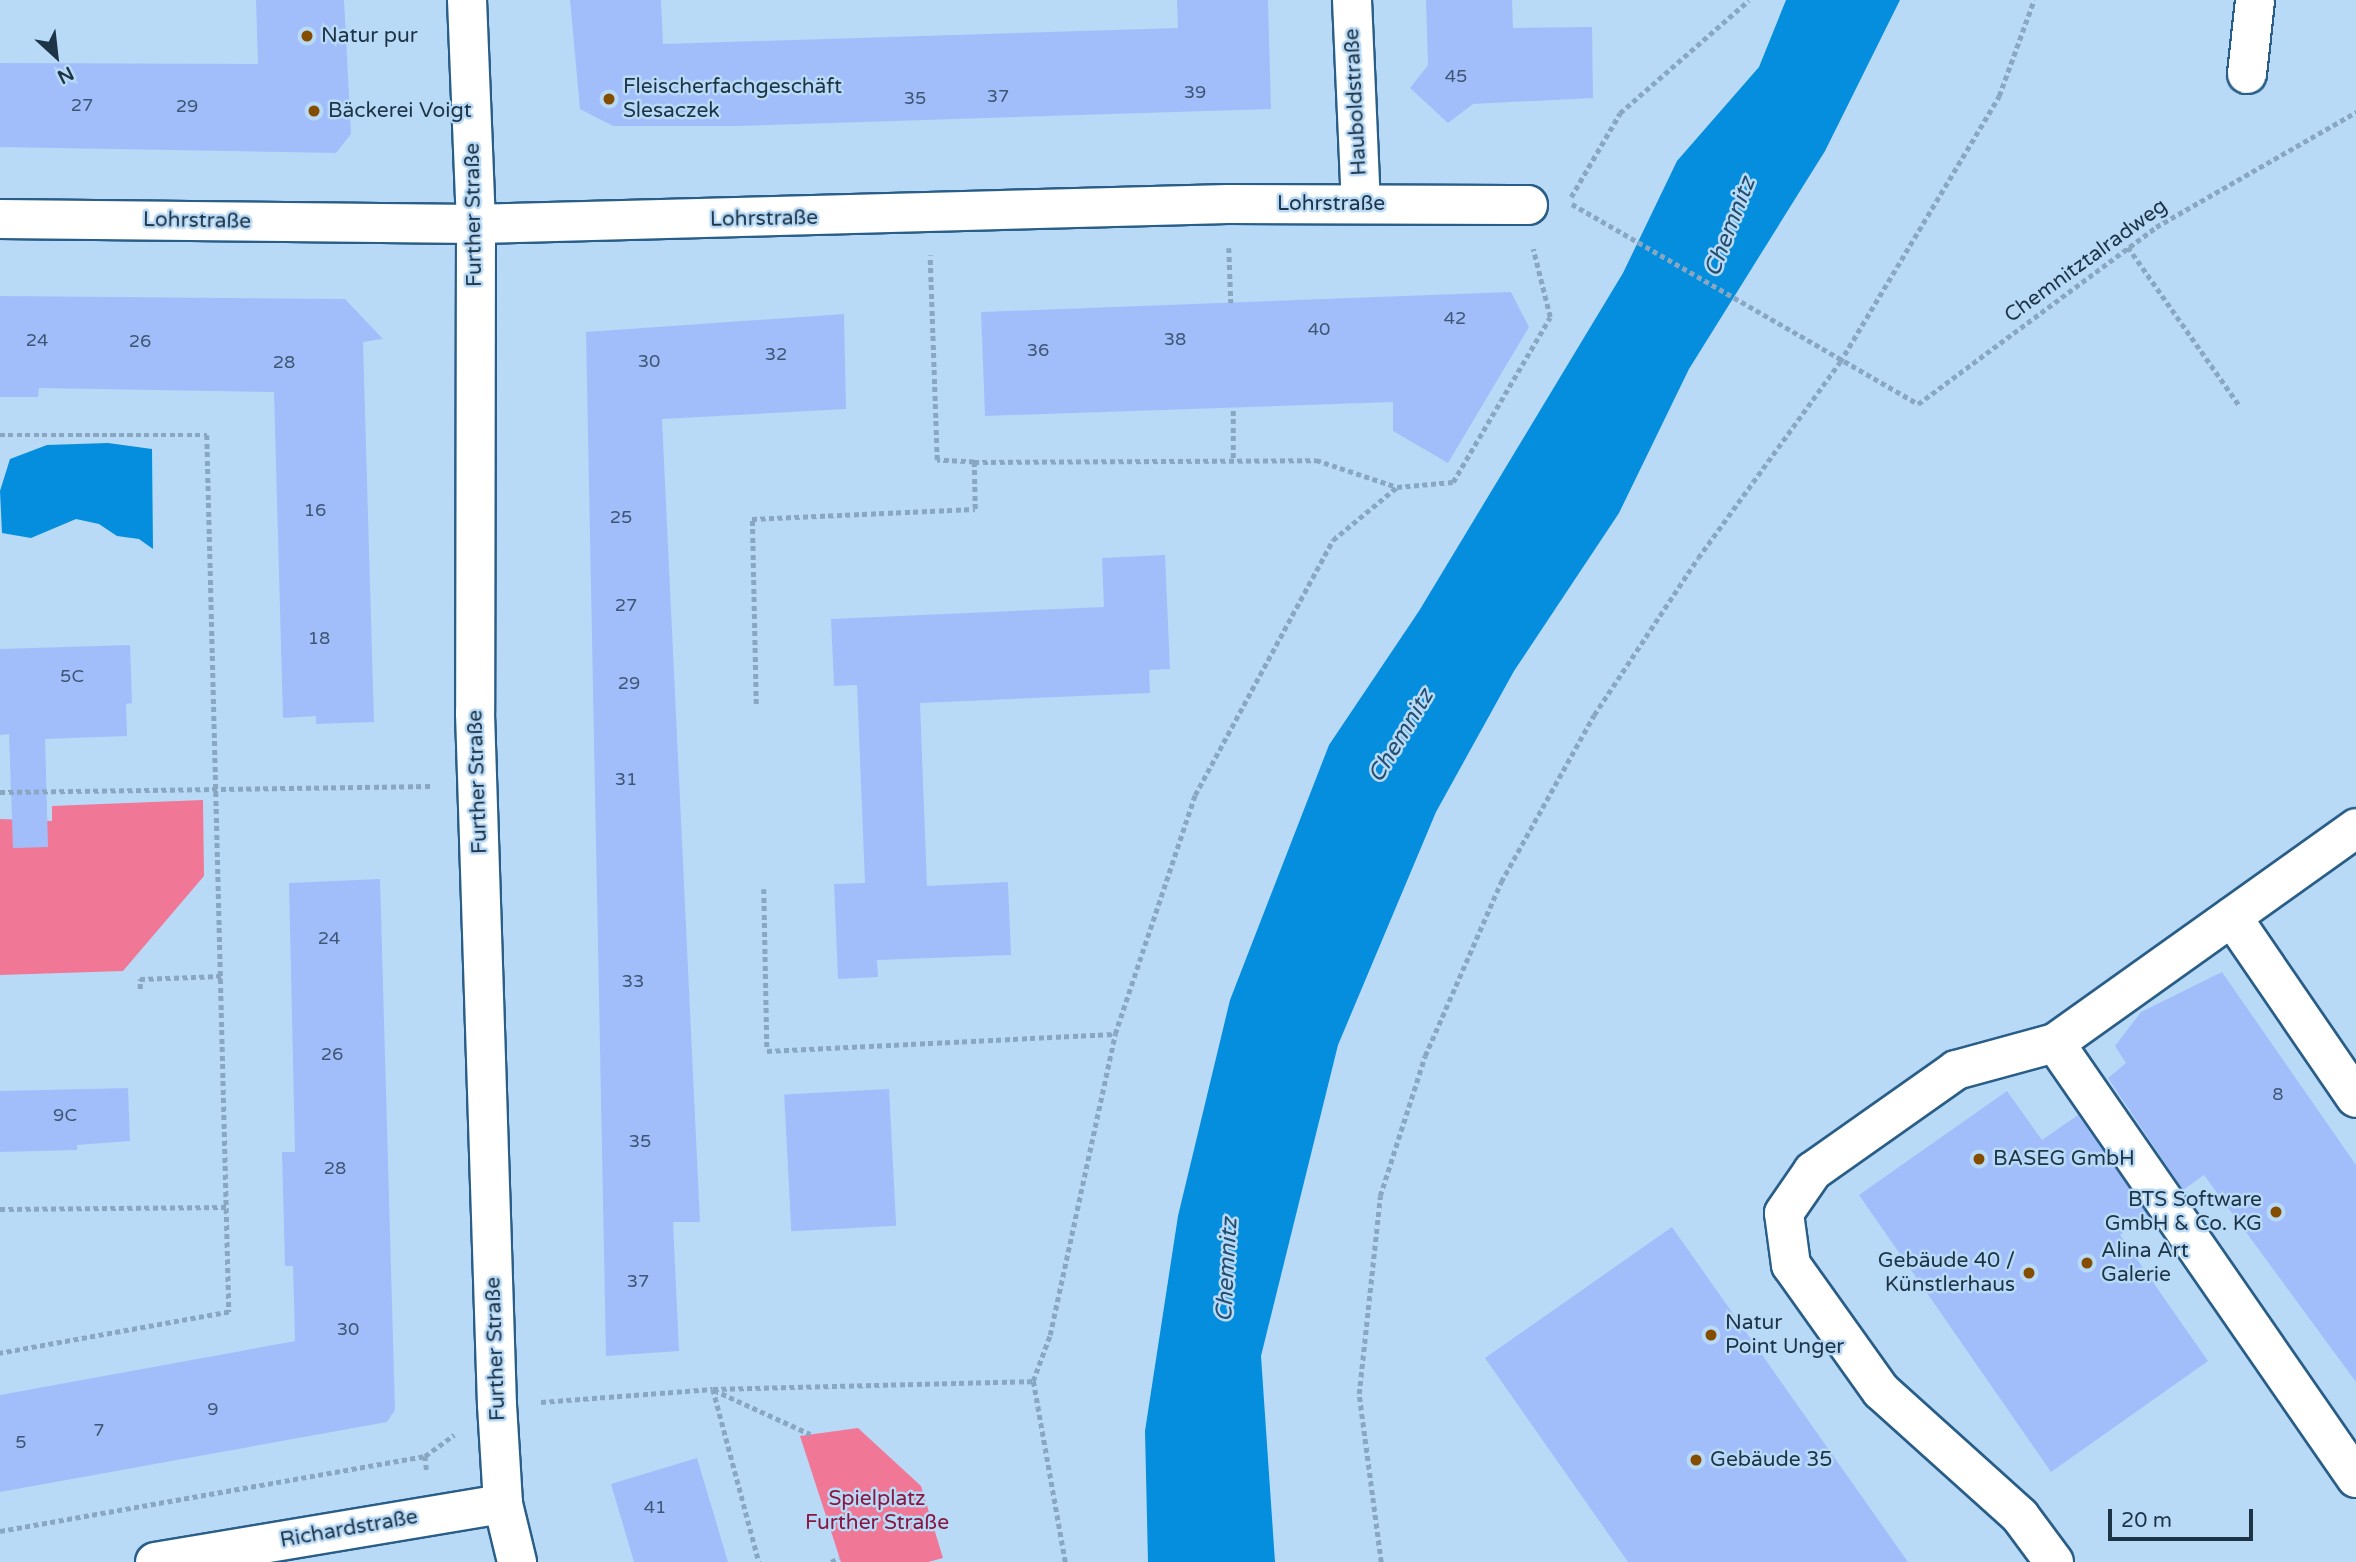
<!DOCTYPE html>
<html>
<head>
<meta charset="utf-8">
<style>
	body { margin:0 }
	#map { position:relative; width:2356px; height:1562px; overflow:hidden; background:#b9daf7; font-family:"Varela Round",sans-serif }
	div>[style] { position:absolute }
	.green>* { inset:0; background:#f17797 }
	.water>* { inset:0; background:#058ede }
	.building>* { inset:0; background:#a1befb; transform-origin:0 0 }
	.path>* { height:4.5px; margin-top:-2.25px; transform-origin:0; background:repeating-linear-gradient(90deg,#89a7c1 0 5px,transparent 0 8.5px) }
	.roads { filter:drop-shadow(2px 0 #295e88) drop-shadow(-2px 0 #295e88) drop-shadow(0 2px #295e88) drop-shadow(0 -2px #295e88) }
	.minor>* { height:38px; margin:-19px; padding:0 19px; transform-origin:19px; border-radius:19px; background:#fff }
	.dots>* { width:19px; height:19px; translate:-50% -50%; box-sizing:border-box; border:4px solid #b9daf7; border-radius:50% }
	span { translate:-50% -50%; white-space:nowrap; text-align:center; line-height:1.15; -webkit-text-stroke:5px #b9daf7; paint-order:stroke }
	.number-label { font-size:18px; color:#3e5674 }
	.number-label span { -webkit-text-stroke-width:0 }
	.poi-label { font-size:21px; color:#1d3447 }
	.left { translate:0 -50%; text-align:left }
	.right { translate:-100% -50%; text-align:right }
	.street-label { font-size:21px; color:#1d3447 }
	.park-label { font-size:21px; color:#881741 }
	.water-label { font-size:23px; color:#234e70; font-style:italic }
	.north { position:absolute; left:21px; top:21px; width:70px; height:70px; -webkit-text-stroke:5px #b9daf7; paint-order:stroke; rotate:153deg; font-size:19px; font-weight:700; line-height:28px; text-align:center; color:#1d3447 }
	.north::after { content:''; display:block; margin:auto; width:24px; height:32px; background:#1d3447; clip-path:polygon(50% 0,100% 100%,50% 72%,0 100%) }
	.scale { position:absolute; left:2108px; top:1509px; width:145px; height:32px; box-sizing:border-box; border:4px solid #1d3447; border-top:0; padding-left:9px; font-size:21px; line-height:24px; white-space:nowrap; color:#1d3447; -webkit-text-stroke:5px #b9daf7; paint-order:stroke }
</style>
</head>
<body>
<div id="map">
	<div class="green">
		<i style="clip-path:polygon(203px 800px,204px 876px,123px 971px,0 975px,0 819px,52px 821px,52px 806px)"></i>
		<i style="clip-path:polygon(858px 1428px,921px 1486px,943px 1558px,928px 1562px,841px 1562px,800px 1436px)"></i>
	</div>
	<div class="water">
		<i style="clip-path:polygon(1786px 0,1900px 0,1825px 151px,1689px 369px,1619px 513px,1514px 671px,1436px 812px,1338px 1045px,1261px 1356px,1275px 1562px,1148px 1562px,1145px 1431px,1178px 1216px,1230px 1000px,1329px 745px,1419px 611px,1623px 273px,1677px 161px,1759px 67px)"></i>
		<i style="clip-path:polygon(108px 443px,152px 449px,153px 549px,139px 539px,117px 536px,99px 524px,76px 519px,31px 538px,2px 533px,0 491px,10px 459px,47px 445px)"></i>
	</div>
	<div class="building">
		<i style="clip-path:polygon(256px 0,344px 0,351px 134px,336px 153px,0 147px,0 63px,258px 64px)"></i>
		<i style="clip-path:polygon(570px 0,661px 0,663px 44px,1178px 28px,1177px 0,1268px 0,1271px 109px,737px 126px,613px 126px,580px 109px)"></i>
		<i style="clip-path:polygon(1426px 0,1512px 0,1513px 28px,1592px 27px,1593px 98px,1473px 104px,1448px 123px,1410px 88px,1428px 65px)"></i>
		<i style="clip-path:polygon(1511px 292px,1529px 327px,1448px 463px,1393px 431px,1393px 402px,985px 416px,981px 312px)"></i>
		<i style="clip-path:polygon(0 296px,345px 299px,383px 339px,363px 342px,374px 722px,316px 724px,316px 716px,283px 718px,274px 392px,39px 388px,38px 397px,0 397px)"></i>
		<i style="clip-path:polygon(844px 314px,846px 409px,662px 419px,700px 1222px,673px 1222px,679px 1351px,606px 1356px,586px 332px)"></i>
		<i style="clip-path:polygon(1165px 555px,1170px 669px,1149px 670px,1150px 693px,920px 703px,927px 886px,1008px 882px,1011px 955px,877px 960px,878px 977px,838px 979px,834px 884px,865px 883px,857px 685px,834px 686px,831px 619px,1104px 607px,1102px 558px)"></i>
		<i style="clip-path:polygon(130px 645px,132px 703px,126px 704px,127px 736px,45px 739px,48px 847px,13px 848px,9px 734px,0 735px,0 649px)"></i>
		<i style="clip-path:polygon(380px 879px,395px 1410px,387px 1422px,0 1492px,0 1395px,295px 1341px,293px 1266px,285px 1266px,282px 1152px,295px 1152px,289px 883px)"></i>
		<i style="clip-path:polygon(2222px 972px,2356px 1165px,2356px 1382px,2204px 1175px,2183px 1190px,2108px 1078px,2126px 1063px,2115px 1046px,2141px 1012px)"></i>
		<i style="clip-path:polygon(128px 1088px,130px 1141px,77px 1145px,77px 1150px,0 1152px,0 1091px)"></i>
		<i style="left:889px;top:1089px;width:137px;height:105px;rotate:87deg"></i>
		<i style="clip-path:polygon(2007px 1091px,2042px 1140px,2078px 1115px,2148px 1215px,2120px 1235px,2208px 1361px,2051px 1472px,1859px 1195px)"></i>
		<i style="clip-path:polygon(1672px 1227px,1908px 1562px,1628px 1562px,1485px 1358px)"></i>
		<i style="clip-path:polygon(697px 1458px,728px 1562px,634px 1562px,611px 1484px)"></i>
	</div>
	<div class="path">
		<i style="left:1571px;top:197px;width:97px;rotate:-59.7deg"></i>
		<i style="left:1620px;top:113px;width:171px;rotate:-41.2deg"></i>
		<i style="left:1572px;top:204px;width:400px;rotate:30deg"></i>
		<i style="left:1918px;top:404px;width:297px;rotate:-36.6deg"></i>
		<i style="left:2156px;top:227px;width:231px;rotate:-29.9deg"></i>
		<i style="left:2128px;top:247px;width:193px;rotate:54.9deg"></i>
		<i style="left:1229px;top:248px;width:55px;rotate:87.9deg"></i>
		<i style="left:0;top:435px;width:207px"></i>
		<i style="left:207px;top:435px;width:877px;rotate:88.56deg"></i>
		<i style="left:229px;top:1312px;width:233px;rotate:169.8deg"></i>
		<i style="left:1233px;top:458px;width:51px;rotate:-90deg"></i>
		<i style="left:974px;top:462px;width:342px;rotate:-0.3deg"></i>
		<i style="left:1316px;top:460px;width:85px;rotate:18.4deg"></i>
		<i style="left:1397px;top:487px;width:56px;rotate:-5.1deg"></i>
		<i style="left:1453px;top:482px;width:191px;rotate:-59.5deg"></i>
		<i style="left:1550px;top:317px;width:70px;rotate:-104deg"></i>
		<i style="left:756px;top:704px;width:185px;rotate:-91.2deg"></i>
		<i style="left:752px;top:519px;width:223px;rotate:-2.6deg"></i>
		<i style="left:975px;top:509px;width:47px;rotate:-91.2deg"></i>
		<i style="left:974px;top:462px;width:37px;rotate:-177deg"></i>
		<i style="left:937px;top:460px;width:205px;rotate:-92deg"></i>
		<i style="left:0;top:792px;width:433px;rotate:-0.8deg"></i>
		<i style="left:764px;top:889px;width:162px;rotate:88.9deg"></i>
		<i style="left:767px;top:1051px;width:347px;rotate:-2.8deg"></i>
		<i style="left:140px;top:989px;width:10px;rotate:-90deg"></i>
		<i style="left:140px;top:979px;width:82px;rotate:-2.1deg"></i>
		<i style="left:0;top:1209px;width:227px;rotate:-0.5deg"></i>
		<i style="left:713px;top:1389px;width:179px;rotate:75.1deg"></i>
		<i style="left:714px;top:1390px;width:106px;rotate:24.6deg"></i>
		<i style="left:541px;top:1402px;width:172px;rotate:-4.3deg"></i>
		<i style="left:713px;top:1389px;width:320px;rotate:-1.4deg"></i>
		<i style="left:425px;top:1456px;width:16px;rotate:83deg"></i>
		<i style="left:0;top:1531px;width:432px;rotate:-10deg"></i>
		<i style="left:425px;top:1456px;width:36px;rotate:-36deg"></i>
		<i style="left:831px;top:1562px;width:9px;rotate:-27deg"></i>
		<i style="left:1065px;top:1562px;width:184px;rotate:-100deg"></i>
		<i style="left:1033px;top:1381px;width:49px;rotate:-69.7deg"></i>
		<i style="left:1050px;top:1335px;width:308px;rotate:-77.8deg"></i>
		<i style="left:1115px;top:1034px;width:252px;rotate:-71.5deg"></i>
		<i style="left:1195px;top:795px;width:290px;rotate:-61.6deg"></i>
		<i style="left:1333px;top:540px;width:83px;rotate:-39.6deg"></i>
		<i style="left:1381px;top:1562px;width:169px;rotate:-97.5deg"></i>
		<i style="left:1359px;top:1394px;width:199px;rotate:-83.9deg"></i>
		<i style="left:1380px;top:1196px;width:147px;rotate:-72.2deg"></i>
		<i style="left:1425px;top:1056px;width:190px;rotate:-66.4deg"></i>
		<i style="left:1501px;top:882px;width:191px;rotate:-60.9deg"></i>
		<i style="left:1594px;top:715px;width:188px;rotate:-56.5deg"></i>
		<i style="left:1698px;top:558px;width:242px;rotate:-54.1deg"></i>
		<i style="left:1840px;top:362px;width:310px;rotate:-59.1deg"></i>
		<i style="left:1999px;top:96px;width:102px;rotate:-70deg"></i>
	</div>
	<div class="roads">
		<div class="minor">
			<i style="left:467px;top:0;width:224px;rotate:87.7deg"></i>
			<i style="left:476px;top:224px;width:489px;rotate:90.1deg"></i>
			<i style="left:475px;top:713px;width:692px;rotate:88.18deg"></i>
			<i style="left:497px;top:1405px;width:99px;rotate:86.5deg"></i>
			<i style="left:503px;top:1504px;width:60px;rotate:76.4deg"></i>
			<i style="left:1352px;top:0;width:203px;rotate:87.5deg"></i>
			<i style="left:2247px;top:74px;width:74px;rotate:-83.8deg"></i>
			<i style="left:0;top:219px;width:476px;rotate:0.6deg"></i>
			<i style="left:476px;top:224px;width:752px;rotate:-1.52deg"></i>
			<i style="left:1228px;top:204px;width:300px;rotate:0.2deg"></i>
			<i style="left:2232px;top:917px;width:219px;rotate:55.6deg"></i>
			<i style="left:2055px;top:1043px;width:529px;rotate:55.32deg"></i>
			<i style="left:155px;top:1562px;width:353px;rotate:-9.5deg"></i>
			<i style="left:2054px;top:1562px;width:57px;rotate:-126.5deg"></i>
			<i style="left:2020px;top:1516px;width:187px;rotate:-138deg"></i>
			<i style="left:1881px;top:1391px;width:155px;rotate:-125.5deg"></i>
			<i style="left:1791px;top:1265px;width:52px;rotate:-97.7deg"></i>
			<i style="left:1784px;top:1213px;width:51px;rotate:-55.4deg"></i>
			<i style="left:1813px;top:1171px;width:175px;rotate:-35.2deg"></i>
			<i style="left:1956px;top:1070px;width:103px;rotate:-15.3deg"></i>
			<i style="left:2055px;top:1043px;width:370px;rotate:-35.5deg"></i>
		</div>
	</div>
	<div class="dots">
		<i style="left:307px;top:36px;background:#854d00"></i>
		<i style="left:609px;top:99px;background:#854d00"></i>
		<i style="left:314px;top:111px;background:#854d00"></i>
		<i style="left:1979px;top:1159px;background:#854d00"></i>
		<i style="left:2276px;top:1212px;background:#854d00"></i>
		<i style="left:2087px;top:1263px;background:#854d00"></i>
		<i style="left:2029px;top:1273px;background:#854d00"></i>
		<i style="left:1711px;top:1335px;background:#854d00"></i>
		<i style="left:1696px;top:1460px;background:#854d00"></i>
	</div>
	<div class="number-label">
		<span style="left:1456px;top:76px">45</span>
		<span style="left:1195px;top:92px">39</span>
		<span style="left:998px;top:96px">37</span>
		<span style="left:915px;top:98px">35</span>
		<span style="left:82px;top:105px">27</span>
		<span style="left:187px;top:106px">29</span>
		<span style="left:1455px;top:318px">42</span>
		<span style="left:1319px;top:329px">40</span>
		<span style="left:1175px;top:339px">38</span>
		<span style="left:37px;top:340px">24</span>
		<span style="left:140px;top:341px">26</span>
		<span style="left:1038px;top:350px">36</span>
		<span style="left:776px;top:354px">32</span>
		<span style="left:649px;top:361px">30</span>
		<span style="left:284px;top:362px">28</span>
		<span style="left:315px;top:510px">16</span>
		<span style="left:621px;top:517px">25</span>
		<span style="left:626px;top:605px">27</span>
		<span style="left:319px;top:638px">18</span>
		<span style="left:72px;top:676px">5C</span>
		<span style="left:629px;top:683px">29</span>
		<span style="left:626px;top:779px">31</span>
		<span style="left:329px;top:938px">24</span>
		<span style="left:633px;top:981px">33</span>
		<span style="left:332px;top:1054px">26</span>
		<span style="left:2278px;top:1094px">8</span>
		<span style="left:65px;top:1115px">9C</span>
		<span style="left:640px;top:1141px">35</span>
		<span style="left:335px;top:1168px">28</span>
		<span style="left:638px;top:1281px">37</span>
		<span style="left:348px;top:1329px">30</span>
		<span style="left:213px;top:1409px">9</span>
		<span style="left:99px;top:1430px">7</span>
		<span style="left:21px;top:1442px">5</span>
		<span style="left:655px;top:1507px">41</span>
	</div>
	<div class="poi-label">
		<span class="left" style="left:321px;top:36px">Natur pur</span>
		<span class="left" style="left:623px;top:99px">Fleischerfachgeschäft<br>Slesaczek</span>
		<span class="left" style="left:328px;top:111px">Bäckerei Voigt</span>
		<span class="left" style="left:1993px;top:1159px">BASEG GmbH</span>
		<span class="right" style="left:2262px;top:1212px">BTS Software<br>GmbH &amp; Co. KG</span>
		<span class="left" style="left:2101px;top:1263px">Alina Art<br>Galerie</span>
		<span class="right" style="left:2015px;top:1273px">Gebäude 40 /<br>Künstlerhaus</span>
		<span class="left" style="left:1725px;top:1335px">Natur<br>Point Unger</span>
		<span class="left" style="left:1710px;top:1460px">Gebäude 35</span>
	</div>
	<div class="street-label">
		<span style="left:1356px;top:102px;rotate:-93deg">Hauboldstraße</span>
		<span style="left:1331px;top:204px">Lohrstraße</span>
		<span style="left:474px;top:215px;rotate:-91deg">Further Straße</span>
		<span style="left:764px;top:219px;rotate:-1deg">Lohrstraße</span>
		<span style="left:197px;top:221px;rotate:1deg">Lohrstraße</span>
		<span style="left:2086px;top:261px;rotate:-36deg">Chemnitztalradweg</span>
		<span style="left:478px;top:782px;rotate:-92deg">Further Straße</span>
		<span style="left:496px;top:1349px;rotate:-92deg">Further Straße</span>
		<span style="left:349px;top:1529px;rotate:-10deg">Richardstraße</span>
	</div>
	<div class="park-label">
		<span style="left:877px;top:1511px">Spielplatz<br>Further Straße</span>
	</div>
	<div class="water-label">
		<span style="left:1730px;top:227px;rotate:-69deg">Chemnitz</span>
		<span style="left:1401px;top:736px;rotate:-59deg">Chemnitz</span>
		<span style="left:1227px;top:1270px;rotate:-87deg">Chemnitz</span>
	</div>
	<div class="north">N</div>
	<div class="scale">20 m</div>
</div>
</body>
</html>
